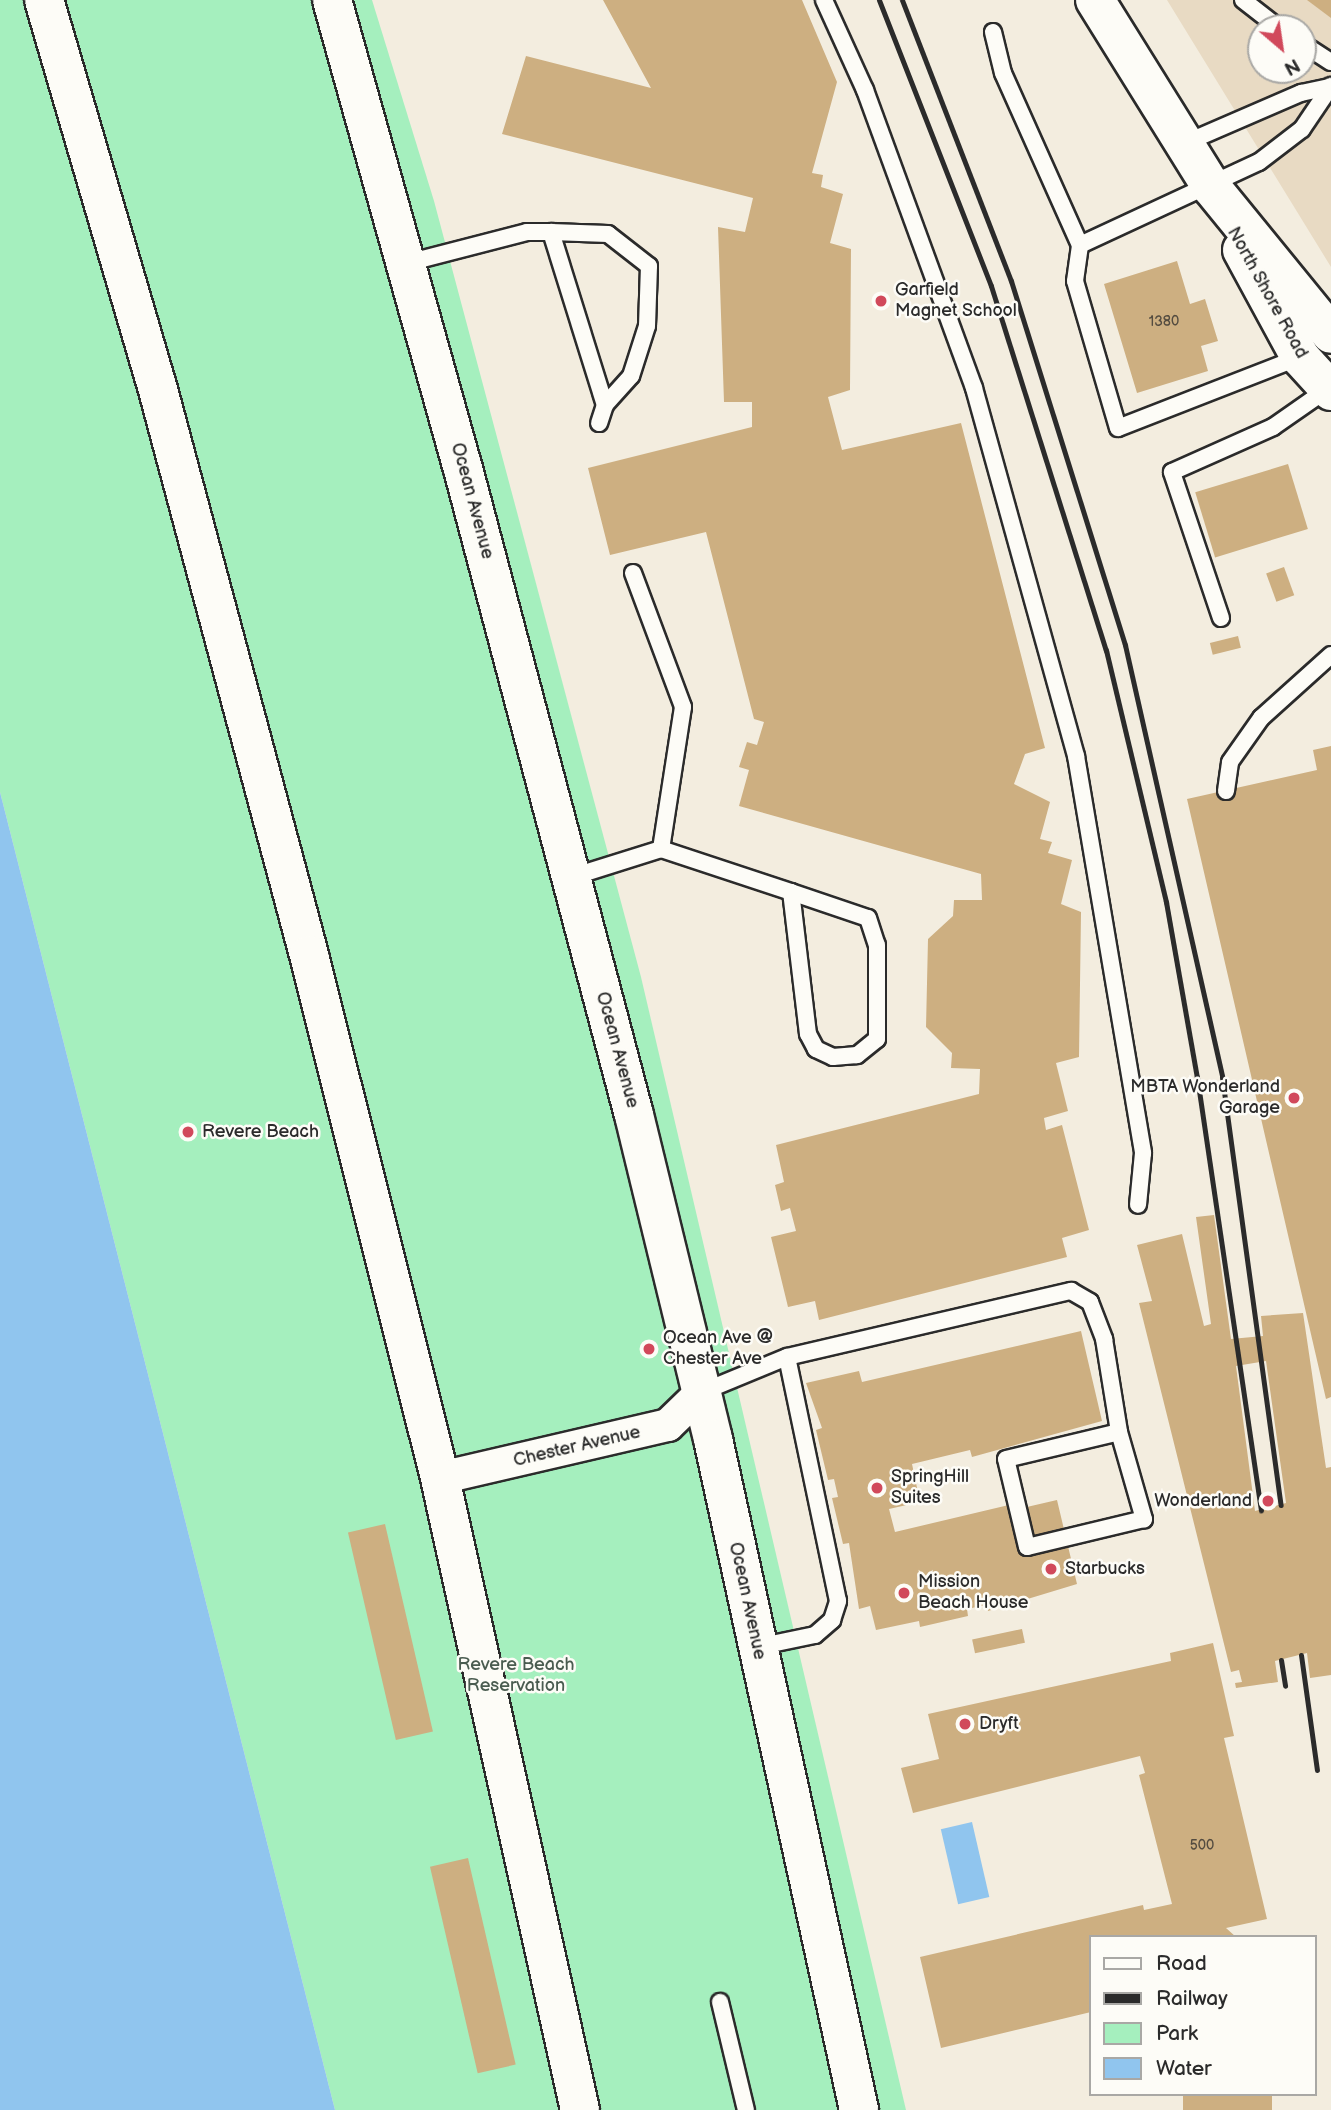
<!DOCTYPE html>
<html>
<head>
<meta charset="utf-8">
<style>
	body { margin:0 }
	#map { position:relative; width:1331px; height:2110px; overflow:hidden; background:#f3eddf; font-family:"Balsamiq Sans",sans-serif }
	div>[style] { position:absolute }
	.built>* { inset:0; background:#e8dac3 }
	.green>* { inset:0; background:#a5efbe }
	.water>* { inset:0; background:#90c5ee; transform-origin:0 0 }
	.building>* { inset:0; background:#cdaf81; transform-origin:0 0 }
	.roads { filter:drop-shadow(2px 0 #2b2b2b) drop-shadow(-2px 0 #2b2b2b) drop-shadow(0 2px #2b2b2b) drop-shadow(0 -2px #2b2b2b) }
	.service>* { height:16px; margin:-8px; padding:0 8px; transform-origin:8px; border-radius:8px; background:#fdfcf7 }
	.minor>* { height:32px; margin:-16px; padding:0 16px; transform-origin:16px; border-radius:16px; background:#fdfcf7 }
	.secondary>* { height:38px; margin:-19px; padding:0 19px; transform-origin:19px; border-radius:19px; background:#fdfcf7 }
	.rail>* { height:5px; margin:-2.5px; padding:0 2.5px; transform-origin:2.5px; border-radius:2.5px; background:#2b2b2b }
	.dots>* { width:19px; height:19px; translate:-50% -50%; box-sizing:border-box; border:4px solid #fdfcf7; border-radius:50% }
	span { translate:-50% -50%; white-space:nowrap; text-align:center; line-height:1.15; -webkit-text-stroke:5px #fdfcf7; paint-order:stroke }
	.number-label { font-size:14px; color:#544c40 }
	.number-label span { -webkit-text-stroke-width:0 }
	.poi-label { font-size:18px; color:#2b2b2b }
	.left { translate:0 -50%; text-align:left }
	.right { translate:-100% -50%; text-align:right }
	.street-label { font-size:18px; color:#2b2b2b }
	.park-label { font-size:18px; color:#4a5c50 }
	.legend { position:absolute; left:1089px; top:1935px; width:228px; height:161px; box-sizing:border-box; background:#fdfcf7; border:2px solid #a9a8a5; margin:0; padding:9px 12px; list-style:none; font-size:21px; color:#2b2b2b }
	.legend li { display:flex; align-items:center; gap:14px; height:35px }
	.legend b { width:35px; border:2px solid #a9a8a5 }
	.north { position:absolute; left:1247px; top:14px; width:70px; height:70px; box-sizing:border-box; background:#fdfcf7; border:2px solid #a9a8a5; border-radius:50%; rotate:151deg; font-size:19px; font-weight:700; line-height:28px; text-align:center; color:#2b2b2b }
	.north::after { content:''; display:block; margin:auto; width:24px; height:32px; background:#d1495b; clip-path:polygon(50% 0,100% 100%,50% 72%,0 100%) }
</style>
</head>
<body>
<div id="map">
	<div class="built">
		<i style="clip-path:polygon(evenodd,1167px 0,1331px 0,1331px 267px,1167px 0,1261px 28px,1303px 28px,1303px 70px,1261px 70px,1261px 28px)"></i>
	</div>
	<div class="green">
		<i style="clip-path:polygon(0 0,372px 0,434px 201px,641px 977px,906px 2110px,335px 2110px,0 792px)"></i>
	</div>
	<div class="water">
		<i style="clip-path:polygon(0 792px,335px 2110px,0 2110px)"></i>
		<i style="left:972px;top:1822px;width:77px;height:32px;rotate:77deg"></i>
	</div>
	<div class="building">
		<i style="clip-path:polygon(603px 0,802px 0,837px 82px,812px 173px,823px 175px,821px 187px,843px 194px,830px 243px,851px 249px,850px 390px,828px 397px,842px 450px,961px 423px,1045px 748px,1025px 754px,1014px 784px,1050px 802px,1040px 839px,1052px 842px,1048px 853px,1072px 860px,1061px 904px,1081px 912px,1079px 1057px,1056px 1063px,1068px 1111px,1044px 1118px,1046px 1130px,1062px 1125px,1089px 1230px,1062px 1238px,1067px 1257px,819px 1320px,815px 1301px,788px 1307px,771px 1237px,796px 1231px,790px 1208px,781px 1211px,775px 1185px,784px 1182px,776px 1145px,979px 1094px,980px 1069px,951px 1068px,952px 1053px,926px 1027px,928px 939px,953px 916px,954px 900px,982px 900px,981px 874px,739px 806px,749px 770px,739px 767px,747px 742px,757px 745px,764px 722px,754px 719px,706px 532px,610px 555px,588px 468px,752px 427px,752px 402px,724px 402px,718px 227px,745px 232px,753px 198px,502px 134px,526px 56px,651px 88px)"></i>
		<i style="clip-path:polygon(1307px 0,1331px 0,1331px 18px)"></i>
		<i style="clip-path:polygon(1177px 261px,1190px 304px,1205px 299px,1218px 341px,1201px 346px,1208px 371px,1137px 393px,1104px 284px)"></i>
		<i style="left:1288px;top:464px;width:68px;height:97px;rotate:73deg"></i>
		<i style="left:1284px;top:567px;width:30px;height:19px;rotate:70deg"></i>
		<i style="left:1238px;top:636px;width:12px;height:29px;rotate:76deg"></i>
		<i style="clip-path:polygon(1331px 746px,1331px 1397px,1326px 1399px,1187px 799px,1317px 770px,1313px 750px)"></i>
		<i style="clip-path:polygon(evenodd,1214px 1215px,1231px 1339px,1263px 1336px,1261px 1316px,1303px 1313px,1326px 1468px,1331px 1467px,1331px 1675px,1310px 1678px,1307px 1653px,1275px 1661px,1278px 1682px,1236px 1688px,1235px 1683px,1242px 1682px,1239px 1670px,1231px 1672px,1139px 1303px,1152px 1301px,1137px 1245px,1182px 1234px,1204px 1326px,1211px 1324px,1196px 1217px,1214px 1215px,1266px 1361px,1286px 1503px,1255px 1511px,1236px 1366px,1266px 1361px)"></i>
		<i style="clip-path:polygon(1081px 1331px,1102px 1421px,972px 1457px,970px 1450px,912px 1464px,920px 1502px,889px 1509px,895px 1532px,1013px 1504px,1014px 1510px,1057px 1500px,1077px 1584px,988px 1611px,986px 1605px,967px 1609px,968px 1616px,920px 1627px,919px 1621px,876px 1630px,870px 1606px,859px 1609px,849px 1543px,843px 1544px,832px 1498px,838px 1497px,834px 1479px,828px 1480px,816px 1430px,822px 1428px,806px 1383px,859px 1371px,862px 1382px)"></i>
		<i style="left:385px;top:1524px;width:213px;height:38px;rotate:77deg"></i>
		<i style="left:1022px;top:1629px;width:14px;height:51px;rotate:78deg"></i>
		<i style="clip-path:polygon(1213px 1643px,1234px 1736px,1224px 1738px,1267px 1919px,1226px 1928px,1236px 1937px,1091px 1937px,1091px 2012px,941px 2048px,920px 1957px,1143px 1905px,1144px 1910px,1172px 1904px,1139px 1775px,1145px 1773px,1140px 1756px,913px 1813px,901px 1768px,939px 1759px,928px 1714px,1171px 1661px,1170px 1653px)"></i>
		<i style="left:468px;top:1858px;width:212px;height:39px;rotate:77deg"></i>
		<i style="left:1183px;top:2094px;width:89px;height:16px"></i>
	</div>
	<div class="roads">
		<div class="service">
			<i style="left:824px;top:0;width:99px;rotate:65.5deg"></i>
			<i style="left:865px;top:90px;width:317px;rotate:69.9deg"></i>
			<i style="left:974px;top:388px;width:382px;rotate:74.5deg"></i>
			<i style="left:1076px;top:756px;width:403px;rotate:80.4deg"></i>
			<i style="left:1143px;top:1153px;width:52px;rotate:95.5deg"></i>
			<i style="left:1243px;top:0;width:46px;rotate:37.9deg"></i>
			<i style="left:993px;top:32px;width:42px;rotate:76.3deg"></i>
			<i style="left:1003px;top:73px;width:188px;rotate:65.9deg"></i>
			<i style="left:1303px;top:44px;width:33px;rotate:33deg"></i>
			<i style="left:1183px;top:144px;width:129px;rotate:-23.4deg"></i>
			<i style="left:1301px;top:93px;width:30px;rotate:-12deg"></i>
			<i style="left:551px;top:232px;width:181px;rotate:72.7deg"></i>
			<i style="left:407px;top:263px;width:124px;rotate:-14.5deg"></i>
			<i style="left:527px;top:232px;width:24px"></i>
			<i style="left:551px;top:232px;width:57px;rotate:2deg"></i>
			<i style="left:608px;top:234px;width:52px;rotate:38deg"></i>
			<i style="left:649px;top:266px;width:60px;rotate:91.9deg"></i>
			<i style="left:647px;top:326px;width:52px;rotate:107.7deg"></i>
			<i style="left:631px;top:376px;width:39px;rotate:132deg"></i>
			<i style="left:605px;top:405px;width:19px;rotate:108deg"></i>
			<i style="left:1300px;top:357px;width:195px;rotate:158.7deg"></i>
			<i style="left:1118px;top:428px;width:153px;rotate:-106.3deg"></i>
			<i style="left:1075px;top:281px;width:36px;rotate:-82deg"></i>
			<i style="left:1080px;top:245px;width:197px;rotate:-24.9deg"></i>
			<i style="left:1259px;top:162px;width:54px;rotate:-37.5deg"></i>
			<i style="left:1302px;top:129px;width:52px;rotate:-56deg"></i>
			<i style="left:633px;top:573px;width:143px;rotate:69.5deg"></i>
			<i style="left:683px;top:707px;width:144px;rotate:98.8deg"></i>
			<i style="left:1221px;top:618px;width:154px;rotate:-108.6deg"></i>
			<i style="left:1172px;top:472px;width:111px;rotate:-24deg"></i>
			<i style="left:1273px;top:427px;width:68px;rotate:-34.9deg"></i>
			<i style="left:1226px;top:791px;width:29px;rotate:-82deg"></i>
			<i style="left:1230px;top:762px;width:54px;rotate:-54.8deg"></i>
			<i style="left:1261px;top:718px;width:94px;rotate:-42deg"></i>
			<i style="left:572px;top:877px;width:93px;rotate:-17.5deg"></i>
			<i style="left:661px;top:849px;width:137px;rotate:18.3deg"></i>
			<i style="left:791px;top:892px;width:81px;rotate:18.7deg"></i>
			<i style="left:868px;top:918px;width:28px;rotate:72deg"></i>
			<i style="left:877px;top:945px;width:94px;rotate:90deg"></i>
			<i style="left:877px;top:1039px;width:26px;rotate:141deg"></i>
			<i style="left:857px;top:1055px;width:24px;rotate:175deg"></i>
			<i style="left:833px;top:1057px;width:19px;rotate:-155deg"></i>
			<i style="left:816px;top:1049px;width:17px;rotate:-118deg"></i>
			<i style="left:808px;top:1034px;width:143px;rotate:-96.8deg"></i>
			<i style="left:702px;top:1392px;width:92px;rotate:-22.4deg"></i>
			<i style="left:787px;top:1357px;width:292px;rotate:-13.1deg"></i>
			<i style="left:1071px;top:1291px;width:22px;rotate:30deg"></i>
			<i style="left:1090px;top:1302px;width:40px;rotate:69deg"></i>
			<i style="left:1104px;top:1339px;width:94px;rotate:80.8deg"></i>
			<i style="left:1119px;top:1432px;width:91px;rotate:74deg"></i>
			<i style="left:1144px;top:1519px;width:120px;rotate:166.5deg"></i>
			<i style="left:1027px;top:1547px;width:90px;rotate:-103.4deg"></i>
			<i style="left:1006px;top:1459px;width:116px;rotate:-13.4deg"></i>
			<i style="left:757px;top:1647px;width:59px;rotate:-11.7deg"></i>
			<i style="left:815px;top:1635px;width:23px;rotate:-41deg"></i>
			<i style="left:832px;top:1620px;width:20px;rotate:-72deg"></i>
			<i style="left:838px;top:1601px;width:249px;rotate:-101.8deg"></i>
			<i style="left:720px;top:2002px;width:111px;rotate:76.5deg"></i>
		</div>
		<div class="minor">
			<i style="left:440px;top:1478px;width:234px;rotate:-13.1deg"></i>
			<i style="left:668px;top:1425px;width:47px;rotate:-44.1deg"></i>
		</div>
		<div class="secondary">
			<i style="left:44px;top:0;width:402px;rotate:73.7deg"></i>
			<i style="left:157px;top:386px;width:589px;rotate:75.04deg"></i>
			<i style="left:309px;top:955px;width:539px;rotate:75.94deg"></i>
			<i style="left:440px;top:1478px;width:647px;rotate:77.51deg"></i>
			<i style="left:332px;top:0;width:483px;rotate:74.4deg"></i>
			<i style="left:462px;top:465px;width:672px;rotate:75.18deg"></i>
			<i style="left:634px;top:1115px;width:333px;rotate:76.3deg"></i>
			<i style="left:713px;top:1439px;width:687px;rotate:77.72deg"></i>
			<i style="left:1095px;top:0;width:221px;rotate:58.1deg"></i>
			<i style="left:1212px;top:188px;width:188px;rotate:50.8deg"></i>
			<i style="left:1242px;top:250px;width:122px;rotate:61.5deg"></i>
			<i style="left:1300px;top:357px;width:46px;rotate:47.6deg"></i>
		</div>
	</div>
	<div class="rail">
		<i style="left:879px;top:0;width:307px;rotate:68.6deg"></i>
		<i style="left:991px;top:286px;width:382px;rotate:72.5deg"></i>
		<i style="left:1106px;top:650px;width:259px;rotate:76.6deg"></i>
		<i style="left:1166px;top:902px;width:178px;rotate:80deg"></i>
		<i style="left:1197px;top:1077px;width:438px;rotate:81.6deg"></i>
		<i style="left:902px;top:0;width:301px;rotate:68.8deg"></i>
		<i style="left:1011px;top:281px;width:381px;rotate:72.6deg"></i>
		<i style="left:1125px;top:645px;width:443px;rotate:77.3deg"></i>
		<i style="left:1222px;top:1077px;width:432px;rotate:82.2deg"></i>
		<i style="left:1301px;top:1655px;width:116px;rotate:82.1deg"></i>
		<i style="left:1281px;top:1660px;width:26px;rotate:81deg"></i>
	</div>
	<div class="dots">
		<i style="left:881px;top:301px;background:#d1495b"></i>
		<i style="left:1294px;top:1098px;background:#d1495b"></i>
		<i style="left:188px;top:1132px;background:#d1495b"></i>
		<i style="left:649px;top:1349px;background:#d1495b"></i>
		<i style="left:877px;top:1488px;background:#d1495b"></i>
		<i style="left:1268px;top:1501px;background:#d1495b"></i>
		<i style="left:1051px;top:1569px;background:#d1495b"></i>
		<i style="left:904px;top:1593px;background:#d1495b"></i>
		<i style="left:965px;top:1724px;background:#d1495b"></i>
	</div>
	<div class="number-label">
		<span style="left:1164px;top:322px">1380</span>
		<span style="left:1202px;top:1846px">500</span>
	</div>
	<div class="poi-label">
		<span class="left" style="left:895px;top:301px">Garfield<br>Magnet School</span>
		<span class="right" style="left:1280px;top:1098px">MBTA Wonderland<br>Garage</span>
		<span class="left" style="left:202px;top:1132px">Revere Beach</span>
		<span class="left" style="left:663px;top:1349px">Ocean Ave @<br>Chester Ave</span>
		<span class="left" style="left:891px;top:1488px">SpringHill<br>Suites</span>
		<span class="right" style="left:1252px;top:1501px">Wonderland</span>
		<span class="left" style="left:1065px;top:1569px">Starbucks</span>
		<span class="left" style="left:918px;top:1593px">Mission<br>Beach House</span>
		<span class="left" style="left:979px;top:1724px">Dryft</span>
	</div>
	<div class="street-label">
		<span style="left:1267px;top:293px;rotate:61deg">North Shore Road</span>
		<span style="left:472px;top:501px;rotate:75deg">Ocean Avenue</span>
		<span style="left:617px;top:1050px;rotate:75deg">Ocean Avenue</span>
		<span style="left:577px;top:1447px;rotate:-13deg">Chester Avenue</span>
		<span style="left:747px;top:1601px;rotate:78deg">Ocean Avenue</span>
	</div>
	<div class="park-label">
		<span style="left:516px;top:1676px">Revere Beach<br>Reservation</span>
	</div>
	<ul class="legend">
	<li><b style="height:9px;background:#fdfcf7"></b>Road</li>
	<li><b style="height:9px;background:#2b2b2b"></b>Railway</li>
	<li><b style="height:19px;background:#a5efbe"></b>Park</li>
	<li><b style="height:19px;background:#90c5ee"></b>Water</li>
	</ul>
	<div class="north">N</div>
</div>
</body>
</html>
